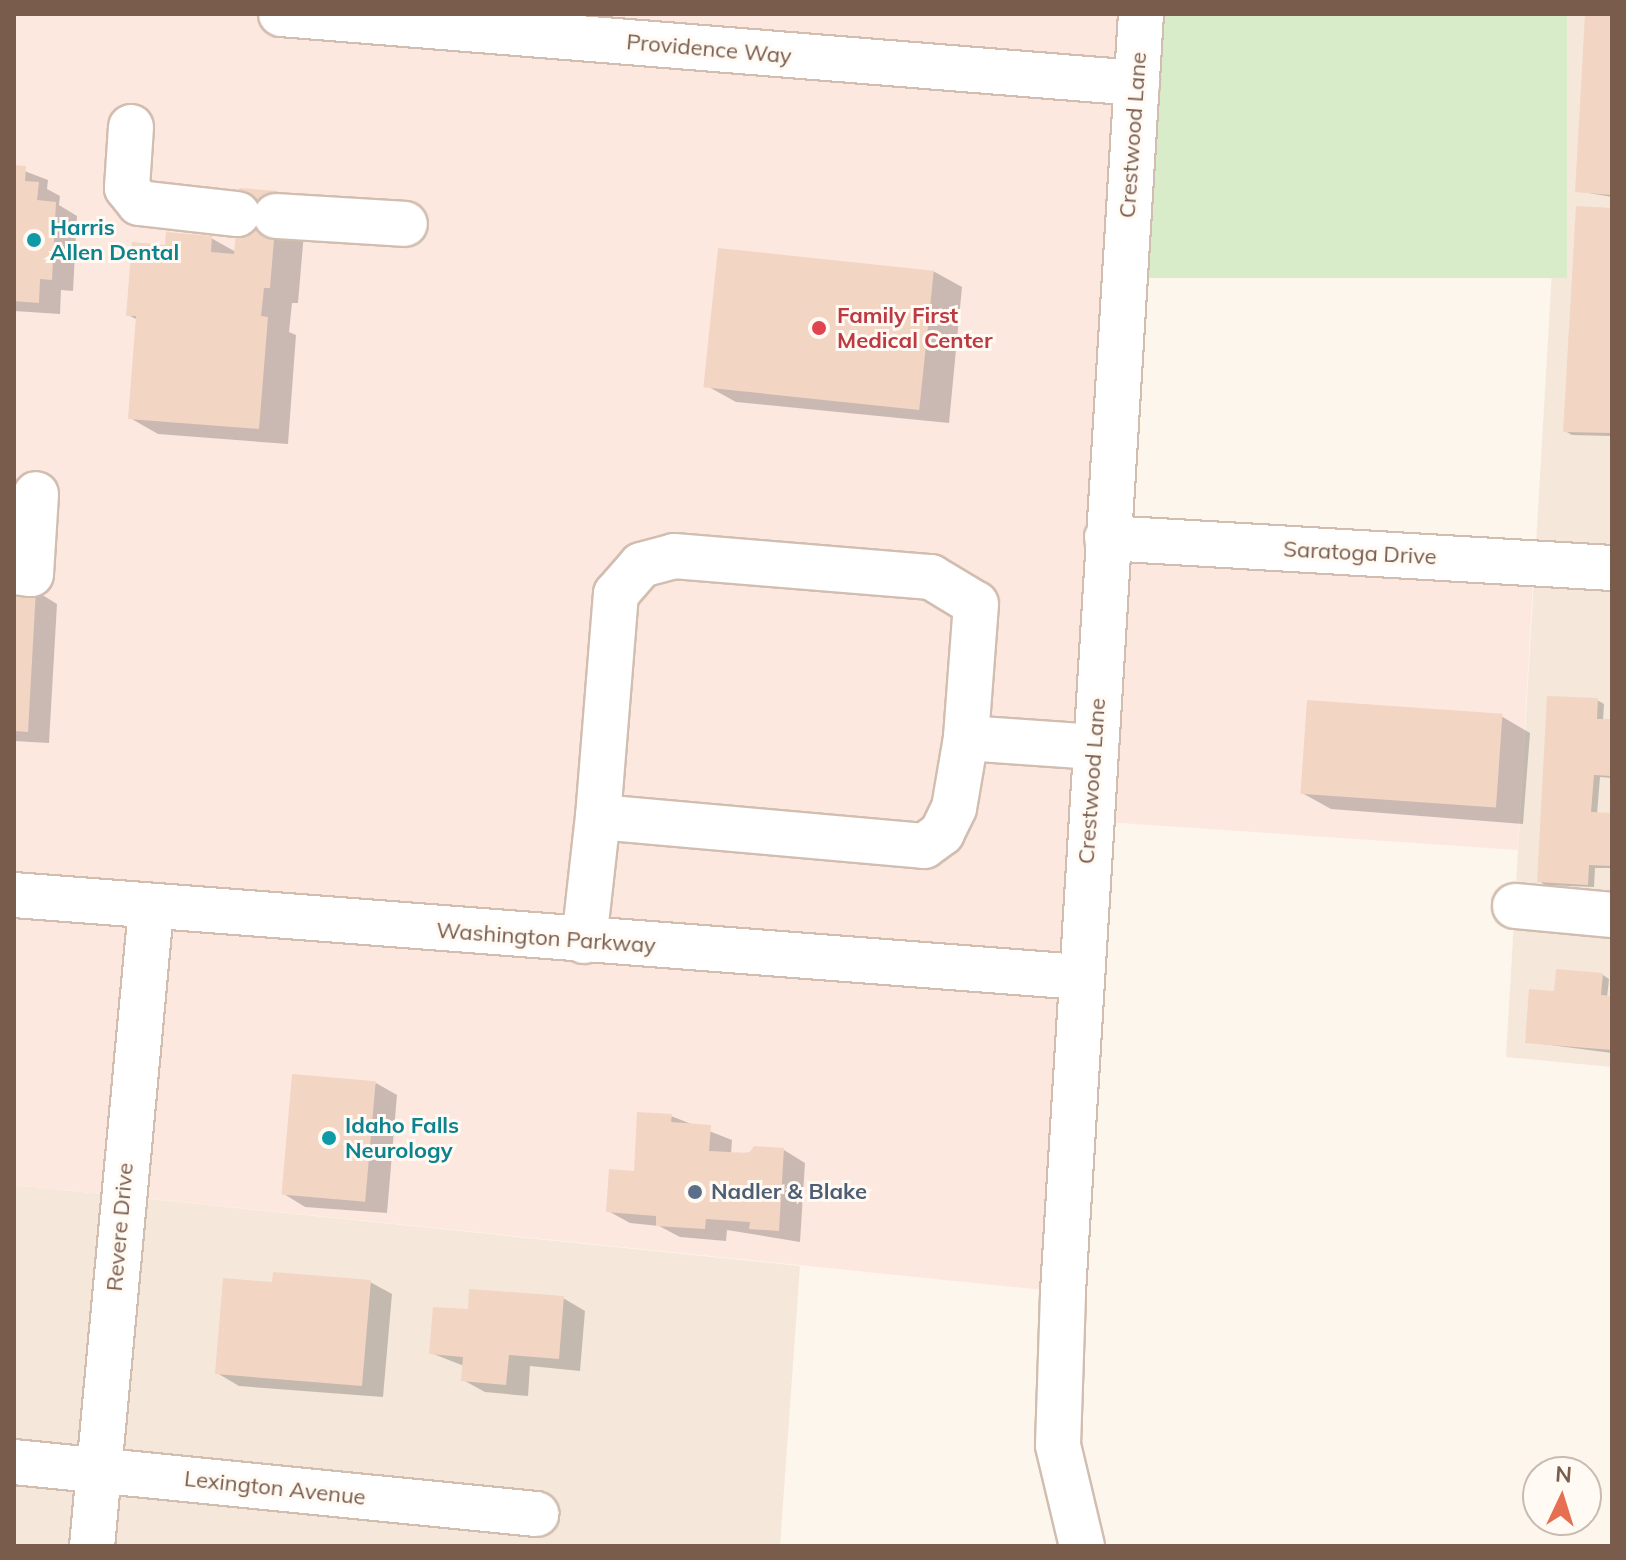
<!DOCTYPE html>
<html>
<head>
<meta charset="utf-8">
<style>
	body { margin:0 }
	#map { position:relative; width:1626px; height:1560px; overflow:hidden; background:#fdf6ec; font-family:Mulish,sans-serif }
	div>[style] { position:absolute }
	.residential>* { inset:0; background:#f5e8da }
	.commercial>* { inset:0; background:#fde8e0 }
	.green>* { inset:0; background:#d8ecc9; transform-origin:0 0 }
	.shadow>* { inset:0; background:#0003 }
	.building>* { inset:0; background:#f3d5c3; transform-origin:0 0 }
	.roads { filter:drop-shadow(2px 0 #d1beb0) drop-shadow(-2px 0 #d1beb0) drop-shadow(0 2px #d1beb0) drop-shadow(0 -2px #d1beb0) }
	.minor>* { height:44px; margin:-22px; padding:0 22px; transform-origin:22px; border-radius:22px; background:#fff }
	.dots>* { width:22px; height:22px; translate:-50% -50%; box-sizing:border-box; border:4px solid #fffaf3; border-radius:50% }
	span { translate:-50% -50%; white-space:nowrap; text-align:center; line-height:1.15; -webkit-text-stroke:6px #fffaf3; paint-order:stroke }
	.street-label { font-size:22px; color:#7a5c4d }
	.culture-label { font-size:22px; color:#0d838f; font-weight:700 }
	.left { translate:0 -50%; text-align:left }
	.health-label { font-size:22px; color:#be3a42; font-weight:700 }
	.service-label { font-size:22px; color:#4e5e75; font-weight:700 }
	.frame { position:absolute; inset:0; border:16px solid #7a5c4d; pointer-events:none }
	.north { position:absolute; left:1522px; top:1456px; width:80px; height:80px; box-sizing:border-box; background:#fffaf3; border:2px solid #cabbb1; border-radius:50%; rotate:4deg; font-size:22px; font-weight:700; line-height:32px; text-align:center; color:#7a5c4d }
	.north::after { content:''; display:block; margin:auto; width:28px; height:36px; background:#e76f51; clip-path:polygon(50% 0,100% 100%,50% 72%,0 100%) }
</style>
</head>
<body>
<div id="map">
	<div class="residential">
		<i style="clip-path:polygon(1567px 14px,1612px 14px,1612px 1067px,1506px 1057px)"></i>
		<i style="clip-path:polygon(14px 1185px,800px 1266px,780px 1546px,14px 1546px)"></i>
	</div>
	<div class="commercial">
		<i style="clip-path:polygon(14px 14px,1141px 14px,1108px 538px,1534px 563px,1518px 850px,1090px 821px,1063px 1292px,14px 1185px)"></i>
	</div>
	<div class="green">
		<i style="left:1141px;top:14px;width:426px;height:264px"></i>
	</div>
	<div class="shadow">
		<i style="clip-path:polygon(1587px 14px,1612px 14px,1612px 197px,1577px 191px)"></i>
		<i style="clip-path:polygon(14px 167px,48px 180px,47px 189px,60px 196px,59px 205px,77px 216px,73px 291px,61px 290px,60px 314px,14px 311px)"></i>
		<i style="clip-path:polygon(277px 193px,306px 209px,298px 303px,292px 303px,289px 332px,296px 335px,288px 444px,158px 434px,130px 418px,138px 320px,128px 315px,166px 247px,211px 238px,236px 252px)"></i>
		<i style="clip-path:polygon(1612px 210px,1612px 436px,1572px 435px,1565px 431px)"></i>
		<i style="clip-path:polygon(933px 271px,962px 287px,949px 423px,736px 402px,707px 386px)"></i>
		<i style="clip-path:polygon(14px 563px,36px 591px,57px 604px,49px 743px,14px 741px)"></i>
		<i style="clip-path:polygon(1597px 700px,1604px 704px,1603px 721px,1612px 721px,1612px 778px,1600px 777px,1597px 814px,1612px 815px,1612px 868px,1595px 868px,1594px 887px,1545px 885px,1539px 881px)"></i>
		<i style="clip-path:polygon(1501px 716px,1530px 733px,1523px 824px,1331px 809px,1302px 793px)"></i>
		<i style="clip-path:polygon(1603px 975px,1609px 979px,1607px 998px,1612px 998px,1612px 1053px,1527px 1042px,1556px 993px)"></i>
		<i style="clip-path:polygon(376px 1083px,397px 1095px,387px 1213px,305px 1207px,284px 1194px)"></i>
		<i style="clip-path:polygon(671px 1116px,732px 1140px,731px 1154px,784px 1150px,805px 1163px,800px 1242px,727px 1230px,726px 1241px,680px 1237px,659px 1226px,630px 1223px,608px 1211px)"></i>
		<i style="clip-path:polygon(370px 1282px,392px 1294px,383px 1397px,239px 1386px,217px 1373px,274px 1284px)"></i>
		<i style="clip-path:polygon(563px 1298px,585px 1311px,580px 1371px,530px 1366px,528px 1396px,485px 1392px,463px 1380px,464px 1366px,431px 1353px,470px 1312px)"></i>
	</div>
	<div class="building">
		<i style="clip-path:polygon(1585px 14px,1612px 14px,1612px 195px,1575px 192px)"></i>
		<i style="clip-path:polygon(14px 165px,26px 166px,25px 181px,39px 182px,37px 200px,56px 202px,52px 280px,40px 279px,39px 303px,14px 301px)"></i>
		<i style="clip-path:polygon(239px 188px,278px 191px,270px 288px,264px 288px,261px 316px,268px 317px,259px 429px,128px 419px,136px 316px,126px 316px,132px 242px,165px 245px,166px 232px,212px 236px,211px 252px,234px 254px)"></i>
		<i style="clip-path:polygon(1576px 206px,1612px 208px,1612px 433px,1563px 432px)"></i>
		<i style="left:718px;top:248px;width:217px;height:140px;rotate:6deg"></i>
		<i style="clip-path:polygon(14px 588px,36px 589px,28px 732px,14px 731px)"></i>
		<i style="clip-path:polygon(1547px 696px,1598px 698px,1597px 719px,1612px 719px,1612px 776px,1594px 775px,1591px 812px,1612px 813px,1612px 866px,1589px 865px,1588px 885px,1537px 882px)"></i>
		<i style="left:1307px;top:700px;width:196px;height:94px;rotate:4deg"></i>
		<i style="clip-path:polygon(1556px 969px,1603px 973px,1601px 995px,1612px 996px,1612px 1050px,1525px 1043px,1529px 989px,1554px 991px)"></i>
		<i style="left:292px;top:1074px;width:84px;height:121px;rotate:5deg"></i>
		<i style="clip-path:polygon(637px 1112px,672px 1114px,671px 1122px,711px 1125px,709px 1151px,749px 1153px,754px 1146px,784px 1148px,779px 1231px,749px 1229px,750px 1222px,706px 1219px,705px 1229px,656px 1226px,656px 1216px,606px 1212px,609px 1169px,634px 1171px)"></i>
		<i style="clip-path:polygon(273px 1272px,371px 1280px,362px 1386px,215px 1374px,223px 1278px,272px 1282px)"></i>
		<i style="clip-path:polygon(469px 1289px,564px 1296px,559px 1359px,509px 1355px,506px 1385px,461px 1381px,463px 1357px,429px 1354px,433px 1307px,468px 1309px)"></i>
	</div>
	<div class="roads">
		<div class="minor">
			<i style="left:281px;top:14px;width:859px;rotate:4.61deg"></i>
			<i style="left:131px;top:127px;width:61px;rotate:93.8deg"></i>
			<i style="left:127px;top:188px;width:19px;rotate:51deg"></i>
			<i style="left:139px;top:203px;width:99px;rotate:6.4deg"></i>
			<i style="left:276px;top:216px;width:129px;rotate:3.5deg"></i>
			<i style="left:1107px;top:538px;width:506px;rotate:3.4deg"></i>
			<i style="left:14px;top:572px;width:17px;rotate:7deg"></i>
			<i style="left:31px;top:574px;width:80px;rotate:-86.4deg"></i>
			<i style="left:966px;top:738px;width:71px;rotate:99.7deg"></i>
			<i style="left:954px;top:808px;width:28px;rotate:116deg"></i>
			<i style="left:942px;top:833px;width:22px;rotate:144deg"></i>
			<i style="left:924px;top:846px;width:327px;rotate:-174.9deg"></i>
			<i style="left:598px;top:817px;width:224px;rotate:-85.4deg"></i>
			<i style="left:616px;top:594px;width:38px;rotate:-49deg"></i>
			<i style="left:641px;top:565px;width:34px;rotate:-15deg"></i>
			<i style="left:674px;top:556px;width:258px;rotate:4.7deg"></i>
			<i style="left:931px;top:577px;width:52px;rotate:31deg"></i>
			<i style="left:976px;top:604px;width:134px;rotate:94.3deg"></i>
			<i style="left:966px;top:738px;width:129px;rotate:4deg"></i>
			<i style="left:14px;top:895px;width:1068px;rotate:4.4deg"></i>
			<i style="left:1515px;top:906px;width:97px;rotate:5.3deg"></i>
			<i style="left:584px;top:941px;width:125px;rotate:-83.6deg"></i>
			<i style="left:14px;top:1462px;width:525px;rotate:5.69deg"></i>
			<i style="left:92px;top:1546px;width:640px;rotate:-84.71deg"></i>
			<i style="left:1082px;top:1546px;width:104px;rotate:-103.4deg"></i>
			<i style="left:1058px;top:1445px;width:153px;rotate:-88.1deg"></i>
			<i style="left:1063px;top:1292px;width:1280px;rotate:-86.51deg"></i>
		</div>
	</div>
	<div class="dots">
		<i style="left:34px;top:240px;background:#0f9aa8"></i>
		<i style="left:819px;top:328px;background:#e0444e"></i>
		<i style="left:329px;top:1138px;background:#0f9aa8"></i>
		<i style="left:695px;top:1192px;background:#5c6f8a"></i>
	</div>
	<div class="street-label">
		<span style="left:709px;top:49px;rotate:5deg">Providence Way</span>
		<span style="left:1133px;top:135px;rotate:-86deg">Crestwood Lane</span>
		<span style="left:1360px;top:553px;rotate:3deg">Saratoga Drive</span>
		<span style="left:1092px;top:781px;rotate:-86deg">Crestwood Lane</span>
		<span style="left:546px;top:938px;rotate:4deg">Washington Parkway</span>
		<span style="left:120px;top:1227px;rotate:-85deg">Revere Drive</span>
		<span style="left:275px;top:1488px;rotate:6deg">Lexington Avenue</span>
	</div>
	<div class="culture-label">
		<span class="left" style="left:50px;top:240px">Harris<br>Allen Dental</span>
		<span class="left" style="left:345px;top:1138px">Idaho Falls<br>Neurology</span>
	</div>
	<div class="health-label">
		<span class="left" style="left:837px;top:328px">Family First<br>Medical Center</span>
	</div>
	<div class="service-label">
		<span class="left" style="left:711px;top:1192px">Nadler &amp; Blake</span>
	</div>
	<div class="frame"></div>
	<div class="north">N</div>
</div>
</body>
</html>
